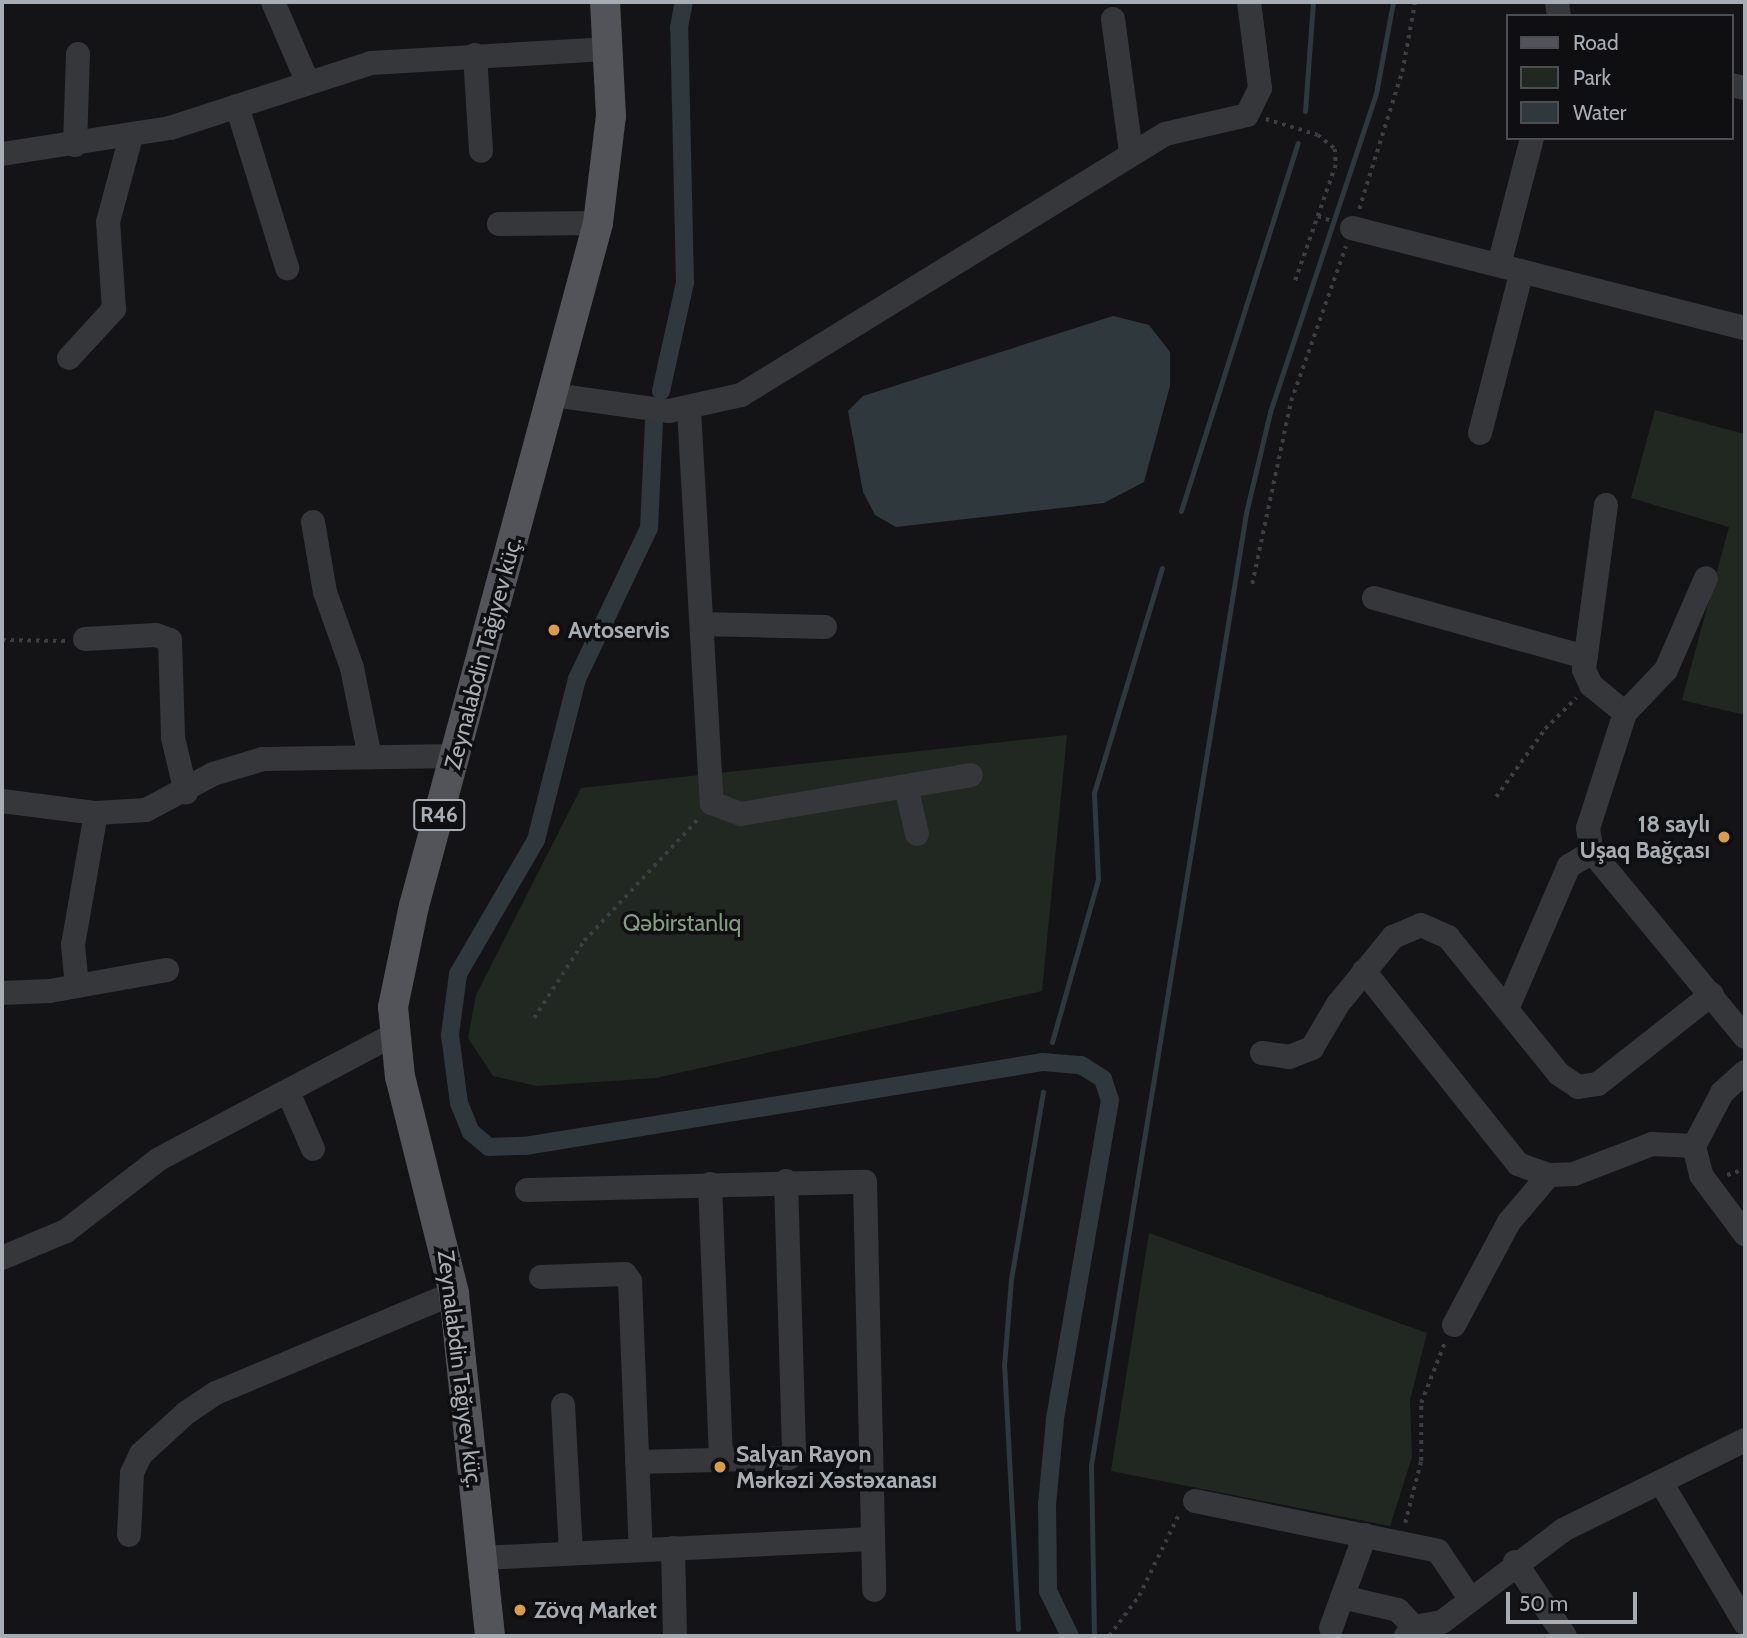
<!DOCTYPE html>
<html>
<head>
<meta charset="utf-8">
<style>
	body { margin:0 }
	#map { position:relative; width:1747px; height:1638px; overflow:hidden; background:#141416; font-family:Cabin,sans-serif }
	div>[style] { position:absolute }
	.green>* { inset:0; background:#212821 }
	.water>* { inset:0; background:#2f383d }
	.stream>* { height:5px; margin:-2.5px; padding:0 2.5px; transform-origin:2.5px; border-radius:2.5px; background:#2f383d }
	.canal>* { height:18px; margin:-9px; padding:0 9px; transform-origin:9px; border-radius:9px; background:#2f383d }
	.path>* { height:3.5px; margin-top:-1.75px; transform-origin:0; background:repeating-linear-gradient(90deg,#3c3e41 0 3.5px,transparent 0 8.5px) }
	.minor>* { height:24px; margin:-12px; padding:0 12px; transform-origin:12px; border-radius:12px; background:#36373a }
	.major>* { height:30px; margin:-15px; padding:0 15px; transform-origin:15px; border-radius:15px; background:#525459 }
	.dots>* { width:19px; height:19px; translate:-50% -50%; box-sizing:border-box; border:4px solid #0f0f11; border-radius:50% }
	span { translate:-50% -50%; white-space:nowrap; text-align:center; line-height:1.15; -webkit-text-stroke:7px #0f0f11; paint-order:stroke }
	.shield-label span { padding:2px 5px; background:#0f0f11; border:2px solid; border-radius:5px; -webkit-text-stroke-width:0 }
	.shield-label { font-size:21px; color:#a8adb4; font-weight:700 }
	.poi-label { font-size:23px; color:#a8adb4; font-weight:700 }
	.left { translate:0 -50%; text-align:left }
	.right { translate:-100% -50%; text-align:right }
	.street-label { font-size:23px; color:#a8adb4 }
	.park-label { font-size:23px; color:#829d81 }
	.frame { position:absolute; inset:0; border:4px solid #a8adb4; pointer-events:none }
	.legend { position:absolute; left:1506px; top:14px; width:228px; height:126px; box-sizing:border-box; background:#0f0f11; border:2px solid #4c4e52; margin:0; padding:9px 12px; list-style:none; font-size:21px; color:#a8adb4 }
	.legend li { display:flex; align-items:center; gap:14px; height:35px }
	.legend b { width:35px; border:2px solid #4c4e52 }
	.scale { position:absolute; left:1506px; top:1592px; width:131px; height:32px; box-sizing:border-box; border:4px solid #a8adb4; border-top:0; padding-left:9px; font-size:21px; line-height:24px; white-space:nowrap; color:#a8adb4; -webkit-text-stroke:5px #0f0f11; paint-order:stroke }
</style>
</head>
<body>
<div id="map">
	<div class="green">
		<i style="clip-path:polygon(1655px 410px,1745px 434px,1745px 715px,1682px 700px,1729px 527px,1631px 498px)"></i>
		<i style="clip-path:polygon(1067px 735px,1042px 991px,656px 1078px,537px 1086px,493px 1076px,468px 1038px,476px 995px,581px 788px)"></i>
		<i style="clip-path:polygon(1149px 1233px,1427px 1333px,1410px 1400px,1412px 1457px,1390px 1526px,1111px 1471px)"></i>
	</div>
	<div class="water">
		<i style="clip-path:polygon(1113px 316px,1149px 325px,1170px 352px,1170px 386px,1144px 482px,1104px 503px,896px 527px,875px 515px,863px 492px,848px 411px,863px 396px)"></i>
	</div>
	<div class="stream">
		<i style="left:1305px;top:111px;width:109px;rotate:-85.8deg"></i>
		<i style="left:1181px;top:511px;width:386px;rotate:-72.4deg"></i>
		<i style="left:1052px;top:1042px;width:169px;rotate:-74.2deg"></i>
		<i style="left:1098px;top:879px;width:86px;rotate:-92.7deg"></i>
		<i style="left:1094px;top:793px;width:235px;rotate:-73.2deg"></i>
		<i style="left:1018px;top:1629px;width:263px;rotate:-93deg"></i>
		<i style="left:1004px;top:1366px;width:87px;rotate:-85.4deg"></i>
		<i style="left:1011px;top:1279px;width:190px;rotate:-80.3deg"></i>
		<i style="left:1094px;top:1636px;width:171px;rotate:-91deg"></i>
		<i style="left:1091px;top:1465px;width:965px;rotate:-80.75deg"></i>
		<i style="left:1246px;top:513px;width:104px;rotate:-76.6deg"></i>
		<i style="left:1270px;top:412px;width:336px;rotate:-71.6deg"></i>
		<i style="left:1376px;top:93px;width:93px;rotate:-79.4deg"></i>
	</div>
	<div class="canal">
		<i style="left:661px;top:391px;width:111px;rotate:-77.5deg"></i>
		<i style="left:685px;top:283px;width:256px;rotate:-91.3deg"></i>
		<i style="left:679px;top:27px;width:25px;rotate:-79deg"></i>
		<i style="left:654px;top:422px;width:106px;rotate:92.7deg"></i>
		<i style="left:649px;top:528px;width:167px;rotate:115.5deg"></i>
		<i style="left:577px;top:679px;width:166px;rotate:104.3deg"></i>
		<i style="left:536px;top:840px;width:155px;rotate:120.2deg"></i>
		<i style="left:458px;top:974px;width:62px;rotate:97.5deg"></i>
		<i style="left:450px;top:1035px;width:69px;rotate:82.5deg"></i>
		<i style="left:459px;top:1103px;width:31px;rotate:68deg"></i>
		<i style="left:471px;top:1132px;width:23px;rotate:40deg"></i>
		<i style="left:489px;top:1147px;width:36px;rotate:-2deg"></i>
		<i style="left:525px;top:1146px;width:525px;rotate:-9.21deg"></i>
		<i style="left:1043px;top:1062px;width:38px;rotate:5deg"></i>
		<i style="left:1081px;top:1065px;width:26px;rotate:32deg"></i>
		<i style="left:1103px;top:1079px;width:22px;rotate:72deg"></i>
		<i style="left:1110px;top:1100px;width:325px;rotate:99.8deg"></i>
		<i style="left:1055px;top:1420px;width:84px;rotate:95.4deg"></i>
		<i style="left:1047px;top:1504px;width:87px;rotate:89.3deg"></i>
		<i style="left:1048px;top:1591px;width:50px;rotate:63.9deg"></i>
	</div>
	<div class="path">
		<i style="left:1266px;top:119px;width:54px;rotate:17.1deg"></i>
		<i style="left:1318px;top:135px;width:22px;rotate:39deg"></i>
		<i style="left:1335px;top:149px;width:16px;rotate:86deg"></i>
		<i style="left:1336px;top:165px;width:124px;rotate:109.3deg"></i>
		<i style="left:1359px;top:209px;width:144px;rotate:-72.6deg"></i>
		<i style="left:1402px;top:72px;width:71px;rotate:-79.5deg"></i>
		<i style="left:1318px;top:216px;width:15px;rotate:20deg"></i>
		<i style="left:1252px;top:584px;width:187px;rotate:-78deg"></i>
		<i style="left:1291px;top:401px;width:164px;rotate:-70.5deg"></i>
		<i style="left:2px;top:640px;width:64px;rotate:0.9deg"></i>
		<i style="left:1496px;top:797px;width:84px;rotate:-54.2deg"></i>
		<i style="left:1545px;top:729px;width:44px;rotate:-45deg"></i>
		<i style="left:534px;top:1018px;width:92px;rotate:-57deg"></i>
		<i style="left:584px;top:941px;width:168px;rotate:-46.9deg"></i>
		<i style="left:1727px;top:1175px;width:19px;rotate:-18deg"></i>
		<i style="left:1405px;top:1523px;width:64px;rotate:-75.5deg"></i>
		<i style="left:1421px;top:1461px;width:58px;rotate:-90deg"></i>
		<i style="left:1421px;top:1403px;width:66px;rotate:-68.5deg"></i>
		<i style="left:1109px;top:1636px;width:50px;rotate:-53.1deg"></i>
		<i style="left:1139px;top:1596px;width:93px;rotate:-64deg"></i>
	</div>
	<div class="minor">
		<i style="left:273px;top:2px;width:88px;rotate:66.6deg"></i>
		<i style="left:1557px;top:2px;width:14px;rotate:82deg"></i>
		<i style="left:1113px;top:19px;width:135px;rotate:82.3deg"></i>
		<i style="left:475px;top:55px;width:96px;rotate:86.4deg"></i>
		<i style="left:1731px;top:85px;width:14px;rotate:12deg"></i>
		<i style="left:237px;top:106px;width:170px;rotate:72.8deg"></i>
		<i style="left:75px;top:145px;width:91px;rotate:-88.1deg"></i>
		<i style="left:2px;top:154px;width:170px;rotate:-8.8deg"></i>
		<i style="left:170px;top:128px;width:211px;rotate:-17.9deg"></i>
		<i style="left:371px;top:63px;width:238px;rotate:-3.4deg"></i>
		<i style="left:499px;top:224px;width:99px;rotate:-0.6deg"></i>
		<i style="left:1352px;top:228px;width:406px;rotate:14.3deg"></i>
		<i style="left:1499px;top:265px;width:131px;rotate:-75.4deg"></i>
		<i style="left:69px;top:358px;width:67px;rotate:-47.4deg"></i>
		<i style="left:114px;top:309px;width:87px;rotate:-93.9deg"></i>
		<i style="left:108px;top:222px;width:89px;rotate:-75deg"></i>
		<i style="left:553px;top:395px;width:117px;rotate:7.9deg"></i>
		<i style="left:669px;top:411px;width:74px;rotate:-12.5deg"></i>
		<i style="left:741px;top:395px;width:498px;rotate:-31.6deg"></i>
		<i style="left:1165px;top:134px;width:84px;rotate:-13deg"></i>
		<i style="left:1247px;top:115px;width:30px;rotate:-64deg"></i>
		<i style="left:1260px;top:88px;width:87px;rotate:-97.3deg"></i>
		<i style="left:689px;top:410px;width:394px;rotate:86.7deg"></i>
		<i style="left:712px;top:803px;width:31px;rotate:21deg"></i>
		<i style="left:741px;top:814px;width:233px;rotate:-9.6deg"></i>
		<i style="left:1480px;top:433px;width:167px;rotate:-75.5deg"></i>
		<i style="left:1606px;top:505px;width:166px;rotate:97.6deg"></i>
		<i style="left:1584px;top:670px;width:17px;rotate:65deg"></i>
		<i style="left:1591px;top:685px;width:44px;rotate:39.5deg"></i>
		<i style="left:1625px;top:713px;width:59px;rotate:-46.4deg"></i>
		<i style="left:1666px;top:670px;width:100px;rotate:-66.5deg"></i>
		<i style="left:313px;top:522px;width:71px;rotate:80.3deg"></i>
		<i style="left:325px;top:592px;width:81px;rotate:70.4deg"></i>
		<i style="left:352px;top:668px;width:91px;rotate:78.6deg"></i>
		<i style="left:1374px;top:598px;width:216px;rotate:15.6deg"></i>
		<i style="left:702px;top:624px;width:123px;rotate:1.4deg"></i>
		<i style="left:85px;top:639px;width:71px;rotate:-3.2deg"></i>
		<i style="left:156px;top:635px;width:15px;rotate:20deg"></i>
		<i style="left:170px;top:640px;width:98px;rotate:88.2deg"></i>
		<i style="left:173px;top:738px;width:56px;rotate:76.5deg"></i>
		<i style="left:1625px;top:713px;width:121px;rotate:107.8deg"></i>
		<i style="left:1588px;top:828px;width:24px;rotate:81deg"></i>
		<i style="left:1592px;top:852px;width:240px;rotate:50.4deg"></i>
		<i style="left:906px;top:786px;width:49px;rotate:77.1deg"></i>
		<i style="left:2px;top:801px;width:95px;rotate:7.3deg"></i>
		<i style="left:96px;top:813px;width:50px;rotate:-3.4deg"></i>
		<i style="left:146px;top:810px;width:76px;rotate:-28.2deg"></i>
		<i style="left:213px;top:774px;width:52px;rotate:-16.7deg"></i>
		<i style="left:263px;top:759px;width:192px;rotate:-0.9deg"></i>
		<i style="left:1364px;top:971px;width:247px;rotate:51.4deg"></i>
		<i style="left:1518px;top:1164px;width:33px;rotate:20deg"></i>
		<i style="left:1549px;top:1175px;width:25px;rotate:-2deg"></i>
		<i style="left:1574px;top:1174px;width:84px;rotate:-21deg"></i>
		<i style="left:1652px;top:1144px;width:42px;rotate:2.7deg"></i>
		<i style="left:77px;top:986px;width:41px;rotate:-95.6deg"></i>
		<i style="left:73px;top:945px;width:134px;rotate:-80.1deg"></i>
		<i style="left:2px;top:993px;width:48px;rotate:-2.4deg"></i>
		<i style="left:50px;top:991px;width:119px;rotate:-10.2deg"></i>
		<i style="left:1507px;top:1009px;width:156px;rotate:-66.6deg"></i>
		<i style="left:1569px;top:866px;width:27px;rotate:-31deg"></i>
		<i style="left:1262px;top:1053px;width:27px;rotate:8deg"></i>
		<i style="left:1289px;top:1057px;width:25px;rotate:-21deg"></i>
		<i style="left:1312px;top:1048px;width:51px;rotate:-59.4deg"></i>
		<i style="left:1338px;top:1004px;width:87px;rotate:-50.6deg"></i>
		<i style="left:1393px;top:937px;width:30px;rotate:-23deg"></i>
		<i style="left:1421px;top:925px;width:30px;rotate:24deg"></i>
		<i style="left:1448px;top:937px;width:176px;rotate:51deg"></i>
		<i style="left:1559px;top:1074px;width:23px;rotate:34deg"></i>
		<i style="left:1578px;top:1087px;width:20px;rotate:-9deg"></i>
		<i style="left:1598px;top:1084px;width:145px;rotate:-38.3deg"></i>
		<i style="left:1745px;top:1072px;width:31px;rotate:138deg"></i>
		<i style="left:1722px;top:1093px;width:60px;rotate:117.8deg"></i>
		<i style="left:1694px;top:1146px;width:30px;rotate:76deg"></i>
		<i style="left:1701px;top:1175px;width:74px;rotate:53.3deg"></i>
		<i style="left:288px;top:1092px;width:62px;rotate:66.3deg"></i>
		<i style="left:710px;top:1184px;width:275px;rotate:87.7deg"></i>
		<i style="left:527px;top:1190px;width:338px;rotate:-1.4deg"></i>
		<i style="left:865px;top:1182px;width:408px;rotate:88.7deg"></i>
		<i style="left:2px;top:1258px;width:69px;rotate:-22.9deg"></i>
		<i style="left:66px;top:1231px;width:118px;rotate:-37.7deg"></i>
		<i style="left:159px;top:1159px;width:265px;rotate:-27.9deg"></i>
		<i style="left:541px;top:1277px;width:84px;rotate:-2deg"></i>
		<i style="left:625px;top:1274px;width:9px;rotate:54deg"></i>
		<i style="left:630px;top:1281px;width:269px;rotate:87.7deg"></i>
		<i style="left:1454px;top:1325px;width:117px;rotate:-61.9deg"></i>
		<i style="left:1509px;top:1222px;width:62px;rotate:-49.6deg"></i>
		<i style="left:563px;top:1405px;width:148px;rotate:86.9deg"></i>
		<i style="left:637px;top:1462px;width:152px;rotate:-1.5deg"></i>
		<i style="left:789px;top:1458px;width:9px;rotate:-58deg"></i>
		<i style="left:794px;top:1450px;width:269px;rotate:-91.7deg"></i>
		<i style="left:1662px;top:1484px;width:162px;rotate:59.2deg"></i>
		<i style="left:1195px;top:1501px;width:248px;rotate:11.6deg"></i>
		<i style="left:1438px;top:1551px;width:55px;rotate:56deg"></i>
		<i style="left:129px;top:1535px;width:62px;rotate:-87.2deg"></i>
		<i style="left:132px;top:1473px;width:21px;rotate:-65deg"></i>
		<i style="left:141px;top:1454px;width:61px;rotate:-42.3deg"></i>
		<i style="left:186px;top:1413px;width:36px;rotate:-34deg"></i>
		<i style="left:216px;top:1393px;width:258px;rotate:-22.8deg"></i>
		<i style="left:673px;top:1548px;width:88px;rotate:88.7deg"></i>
		<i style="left:482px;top:1558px;width:390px;rotate:-2.8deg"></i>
		<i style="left:1515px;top:1562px;width:89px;rotate:56deg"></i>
		<i style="left:1342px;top:1597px;width:57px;rotate:13.1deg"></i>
		<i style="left:1398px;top:1610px;width:23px;rotate:47deg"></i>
		<i style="left:1331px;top:1628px;width:99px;rotate:-69.9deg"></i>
		<i style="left:1406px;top:1636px;width:12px;rotate:-48deg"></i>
		<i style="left:1414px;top:1627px;width:28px;rotate:-10deg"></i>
		<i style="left:1442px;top:1622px;width:152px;rotate:-37.2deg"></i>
		<i style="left:1563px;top:1530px;width:203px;rotate:-26.3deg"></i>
	</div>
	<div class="major">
		<i style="left:490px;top:1636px;width:345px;rotate:-96deg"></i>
		<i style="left:454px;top:1293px;width:223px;rotate:-104deg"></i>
		<i style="left:400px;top:1077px;width:70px;rotate:-95.7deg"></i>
		<i style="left:393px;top:1007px;width:103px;rotate:-78.3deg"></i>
		<i style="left:414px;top:906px;width:707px;rotate:-74.92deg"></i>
		<i style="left:598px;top:223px;width:108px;rotate:-83.1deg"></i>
		<i style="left:611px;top:116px;width:114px;rotate:-93deg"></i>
	</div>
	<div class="dots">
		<i style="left:554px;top:630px;background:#db9c47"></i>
		<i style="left:1724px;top:837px;background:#db9c47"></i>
		<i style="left:720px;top:1467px;background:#db9c47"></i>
		<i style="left:520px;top:1610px;background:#db9c47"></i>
	</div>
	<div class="shield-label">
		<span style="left:439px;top:815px">R46</span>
	</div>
	<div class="poi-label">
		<span class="left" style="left:568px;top:630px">Avtoservis</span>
		<span class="right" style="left:1710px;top:837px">18 saylı<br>Uşaq Bağçası</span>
		<span class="left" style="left:736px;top:1467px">Salyan Rayon<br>Mərkəzi Xəstəxanası</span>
		<span class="left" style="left:534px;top:1610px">Zövq Market</span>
	</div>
	<div class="street-label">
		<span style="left:483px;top:653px;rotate:-75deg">Zeynalabdin Tağıyev küç.</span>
		<span style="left:460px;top:1369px;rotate:83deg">Zeynalabdin Tağıyev küç.</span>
	</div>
	<div class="park-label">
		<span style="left:682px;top:923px">Qəbirstanlıq</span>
	</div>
	<div class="frame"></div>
	<ul class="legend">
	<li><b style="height:9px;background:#525459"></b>Road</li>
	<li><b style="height:19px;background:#212821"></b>Park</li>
	<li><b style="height:19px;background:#2f383d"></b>Water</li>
	</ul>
	<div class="scale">50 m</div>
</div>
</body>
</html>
